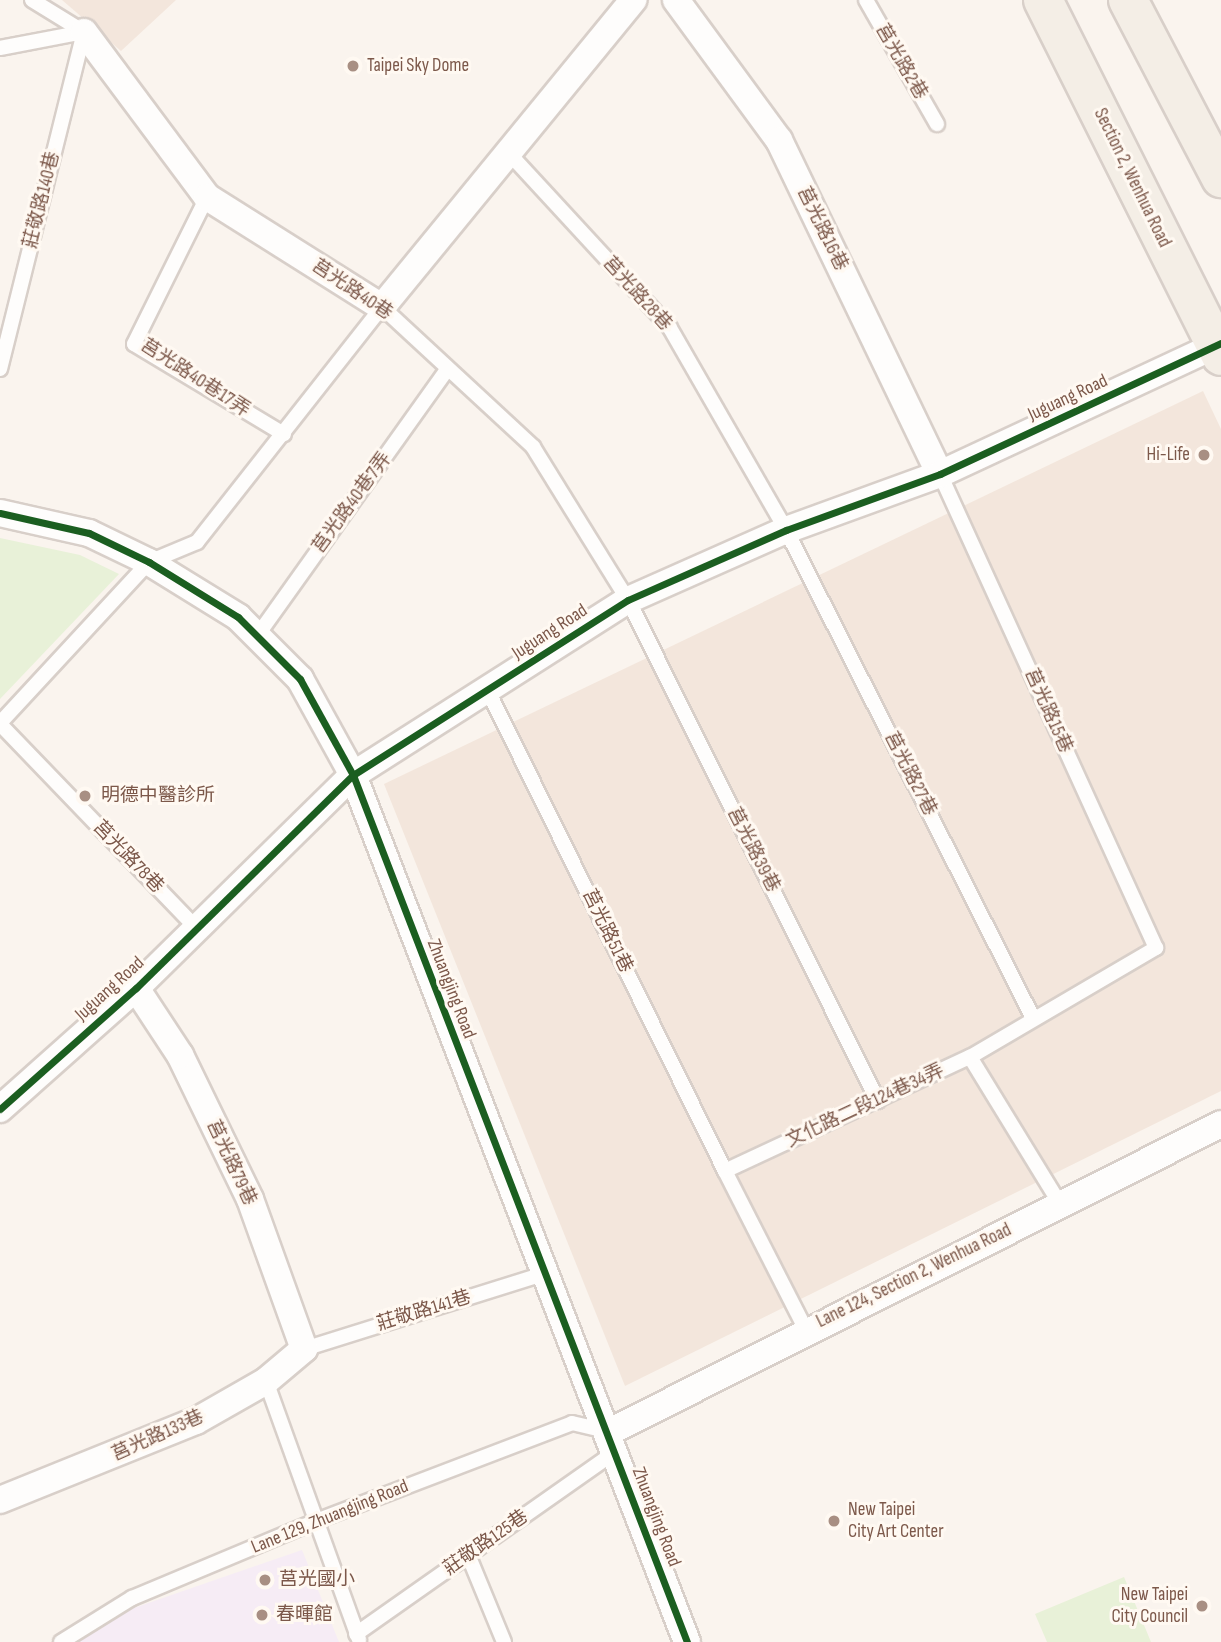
<!DOCTYPE html>
<html>
<head>
<meta charset="utf-8">
<style>
	body { margin:0 }
	#map { position:relative; width:1221px; height:1642px; overflow:hidden; background:#faf4ee; font-family:"Sofia Sans Condensed","Noto Sans TC",sans-serif }
	div>[style] { position:absolute }
	.residential>* { inset:0; background:#f3e6dc }
	.education>* { inset:0; background:#f6ecf5 }
	.green>* { inset:0; background:#e8f1d8 }
	.roads { filter:drop-shadow(2px 0 #d8cfc9) drop-shadow(-2px 0 #d8cfc9) drop-shadow(0 2px #d8cfc9) drop-shadow(0 -2px #d8cfc9) }
	.lane>* { height:14px; margin:-7px; padding:0 7px; transform-origin:7px; border-radius:7px; background:#fefdfc }
	.street>* { height:26px; margin:-13px; padding:0 13px; transform-origin:13px; border-radius:13px; background:#fefdfc }
	.primary>* { height:38px; margin:-19px; padding:0 19px; transform-origin:19px; border-radius:19px; background:#f4eee6 }
	.cycleway>* { height:7px; margin:-3.5px; padding:0 3.5px; transform-origin:3.5px; border-radius:3.5px; background:#1b5e20 }
	.dots>* { width:19px; height:19px; translate:-50% -50%; box-sizing:border-box; border:4px solid #fff9f2; border-radius:50% }
	span { translate:-50% -50%; white-space:nowrap; text-align:center; line-height:1.15; -webkit-text-stroke:6px #fff9f2; paint-order:stroke }
	.street-label { font-size:19px; color:#7c584a }
	.poi-label { font-size:19px; color:#7c584a }
	.left { translate:0 -50%; text-align:left }
	.right { translate:-100% -50%; text-align:right }
</style>
</head>
<body>
<div id="map">
	<div class="residential">
		<i style="clip-path:polygon(62px 0,176px 0,121px 51px)"></i>
		<i style="clip-path:polygon(1203px 391px,1221px 429px,1221px 1091px,625px 1386px,384px 784px)"></i>
	</div>
	<div class="education">
		<i style="clip-path:polygon(302px 1550px,339px 1642px,77px 1642px,131px 1609px)"></i>
	</div>
	<div class="green">
		<i style="clip-path:polygon(0 538px,80px 555px,119px 574px,0 699px)"></i>
		<i style="clip-path:polygon(1124px 1577px,1151px 1642px,1047px 1642px,1035px 1614px)"></i>
	</div>
	<div class="roads">
		<div class="lane">
			<i style="left:32px;top:0;width:61px;rotate:31.6deg"></i>
			<i style="left:866px;top:0;width:143px;rotate:60.2deg"></i>
			<i style="left:0;top:48px;width:86px;rotate:-10.8deg"></i>
			<i style="left:505px;top:149px;width:243px;rotate:47.3deg"></i>
			<i style="left:670px;top:328px;width:233px;rotate:60.1deg"></i>
			<i style="left:786px;top:530px;width:547px;rotate:63.15deg"></i>
			<i style="left:207px;top:197px;width:164px;rotate:116.4deg"></i>
			<i style="left:134px;top:344px;width:175px;rotate:31deg"></i>
			<i style="left:0;top:369px;width:347px;rotate:-76deg"></i>
			<i style="left:257px;top:636px;width:327px;rotate:-54.5deg"></i>
			<i style="left:488px;top:691px;width:535px;rotate:63.72deg"></i>
			<i style="left:0;top:723px;width:219px;rotate:-47.2deg"></i>
			<i style="left:149px;top:562px;width:52px;rotate:-22.6deg"></i>
			<i style="left:197px;top:542px;width:299px;rotate:-51.8deg"></i>
			<i style="left:382px;top:307px;width:206px;rotate:42.8deg"></i>
			<i style="left:533px;top:447px;width:180px;rotate:58.2deg"></i>
			<i style="left:628px;top:600px;width:560px;rotate:63.48deg"></i>
			<i style="left:0;top:724px;width:284px;rotate:46.1deg"></i>
			<i style="left:970px;top:1057px;width:172px;rotate:58.5deg"></i>
			<i style="left:806px;top:1330px;width:178px;rotate:-117deg"></i>
			<i style="left:725px;top:1171px;width:270px;rotate:-25deg"></i>
			<i style="left:970px;top:1057px;width:216px;rotate:-30.4deg"></i>
			<i style="left:1156px;top:948px;width:521px;rotate:-114.5deg"></i>
			<i style="left:304px;top:1349px;width:250px;rotate:-17.4deg"></i>
			<i style="left:266px;top:1381px;width:275px;rotate:70.2deg"></i>
			<i style="left:469px;top:1557px;width:92px;rotate:67.6deg"></i>
			<i style="left:356px;top:1634px;width:317px;rotate:-35.1deg"></i>
			<i style="left:61px;top:1642px;width:84px;rotate:-31.8deg"></i>
			<i style="left:132px;top:1598px;width:199px;rotate:-22.7deg"></i>
			<i style="left:316px;top:1521px;width:274px;rotate:-20.9deg"></i>
			<i style="left:572px;top:1423px;width:37px;rotate:13deg"></i>
		</div>
		<div class="street">
			<i style="left:676px;top:0;width:174px;rotate:53.7deg"></i>
			<i style="left:779px;top:140px;width:371px;rotate:64.3deg"></i>
			<i style="left:84px;top:32px;width:206px;rotate:53.3deg"></i>
			<i style="left:207px;top:197px;width:207px;rotate:32.2deg"></i>
			<i style="left:382px;top:307px;width:397px;rotate:-50.7deg"></i>
			<i style="left:0;top:513px;width:91px;rotate:12.7deg"></i>
			<i style="left:89px;top:533px;width:67px;rotate:25.8deg"></i>
			<i style="left:149px;top:562px;width:105px;rotate:31.7deg"></i>
			<i style="left:238px;top:617px;width:88px;rotate:45deg"></i>
			<i style="left:300px;top:679px;width:110px;rotate:61.1deg"></i>
			<i style="left:353px;top:775px;width:929px;rotate:68.93deg"></i>
			<i style="left:0;top:1109px;width:182px;rotate:-41.7deg"></i>
			<i style="left:136px;top:988px;width:304px;rotate:-44.5deg"></i>
			<i style="left:353px;top:775px;width:326px;rotate:-32.5deg"></i>
			<i style="left:628px;top:600px;width:173px;rotate:-23.9deg"></i>
			<i style="left:786px;top:530px;width:164px;rotate:-20deg"></i>
			<i style="left:940px;top:474px;width:310px;rotate:-25deg"></i>
			<i style="left:609px;top:1432px;width:685px;rotate:-26.71deg"></i>
			<i style="left:0;top:1500px;width:211px;rotate:-22deg"></i>
			<i style="left:196px;top:1421px;width:81px;rotate:-29.7deg"></i>
			<i style="left:266px;top:1381px;width:50px;rotate:-40.1deg"></i>
			<i style="left:304px;top:1349px;width:159px;rotate:-109.8deg"></i>
			<i style="left:250px;top:1199px;width:160px;rotate:-115.9deg"></i>
			<i style="left:180px;top:1055px;width:80px;rotate:-123.3deg"></i>
		</div>
		<div class="primary">
			<i style="left:1043px;top:0;width:398px;rotate:63.4deg"></i>
			<i style="left:1128px;top:0;width:201px;rotate:62.4deg"></i>
		</div>
	</div>
	<div class="cycleway">
		<i style="left:0;top:513px;width:91px;rotate:12.7deg"></i>
		<i style="left:89px;top:533px;width:67px;rotate:25.8deg"></i>
		<i style="left:149px;top:562px;width:105px;rotate:31.7deg"></i>
		<i style="left:238px;top:617px;width:88px;rotate:45deg"></i>
		<i style="left:300px;top:679px;width:110px;rotate:61.1deg"></i>
		<i style="left:353px;top:775px;width:929px;rotate:68.93deg"></i>
		<i style="left:0;top:1109px;width:182px;rotate:-41.7deg"></i>
		<i style="left:136px;top:988px;width:304px;rotate:-44.5deg"></i>
		<i style="left:353px;top:775px;width:326px;rotate:-32.5deg"></i>
		<i style="left:628px;top:600px;width:173px;rotate:-23.9deg"></i>
		<i style="left:786px;top:530px;width:164px;rotate:-20deg"></i>
		<i style="left:940px;top:474px;width:310px;rotate:-25deg"></i>
	</div>
	<div class="dots">
		<i style="left:353px;top:66px;background:#a88f83"></i>
		<i style="left:1204px;top:455px;background:#a88f83"></i>
		<i style="left:85px;top:796px;background:#a88f83"></i>
		<i style="left:834px;top:1521px;background:#a88f83"></i>
		<i style="left:265px;top:1580px;background:#a88f83"></i>
		<i style="left:1202px;top:1606px;background:#a88f83"></i>
		<i style="left:262px;top:1615px;background:#a88f83"></i>
	</div>
	<div class="street-label">
		<span style="left:901px;top:62px;rotate:60deg">莒光路2巷</span>
		<span style="left:1132px;top:178px;rotate:64deg">Section 2, Wenhua Road</span>
		<span style="left:42px;top:200px;rotate:-76deg">莊敬路140巷</span>
		<span style="left:822px;top:229px;rotate:64deg">莒光路16巷</span>
		<span style="left:352px;top:290px;rotate:34deg">莒光路40巷</span>
		<span style="left:637px;top:294px;rotate:48deg">莒光路28巷</span>
		<span style="left:195px;top:378px;rotate:33deg">莒光路40巷17弄</span>
		<span style="left:1068px;top:398px;rotate:-25deg">Juguang Road</span>
		<span style="left:352px;top:503px;rotate:-54deg">莒光路40巷7弄</span>
		<span style="left:550px;top:632px;rotate:-33deg">Juguang Road</span>
		<span style="left:1048px;top:711px;rotate:66deg">莒光路15巷</span>
		<span style="left:910px;top:774px;rotate:63deg">莒光路27巷</span>
		<span style="left:753px;top:850px;rotate:63deg">莒光路39巷</span>
		<span style="left:128px;top:857px;rotate:46deg">莒光路78巷</span>
		<span style="left:607px;top:931px;rotate:64deg">莒光路51巷</span>
		<span style="left:110px;top:989px;rotate:-42deg">Juguang Road</span>
		<span style="left:451px;top:989px;rotate:69deg">Zhuangjing Road</span>
		<span style="left:865px;top:1106px;rotate:-25deg">文化路二段124巷34弄</span>
		<span style="left:231px;top:1163px;rotate:65deg">莒光路79巷</span>
		<span style="left:914px;top:1276px;rotate:-26deg">Lane 124, Section 2, Wenhua Road</span>
		<span style="left:424px;top:1311px;rotate:-17deg">莊敬路141巷</span>
		<span style="left:158px;top:1436px;rotate:-24deg">莒光路133巷</span>
		<span style="left:330px;top:1517px;rotate:-22deg">Lane 129, Zhuangjing Road</span>
		<span style="left:656px;top:1517px;rotate:69deg">Zhuangjing Road</span>
		<span style="left:486px;top:1543px;rotate:-35deg">莊敬路125巷</span>
	</div>
	<div class="poi-label">
		<span class="left" style="left:367px;top:66px">Taipei Sky Dome</span>
		<span class="right" style="left:1190px;top:455px">Hi-Life</span>
		<span class="left" style="left:101px;top:796px">明德中醫診所</span>
		<span class="left" style="left:848px;top:1521px">New Taipei<br>City Art Center</span>
		<span class="left" style="left:279px;top:1580px">莒光國小</span>
		<span class="right" style="left:1188px;top:1606px">New Taipei<br>City Council</span>
		<span class="left" style="left:276px;top:1615px">春暉館</span>
	</div>
</div>
</body>
</html>
